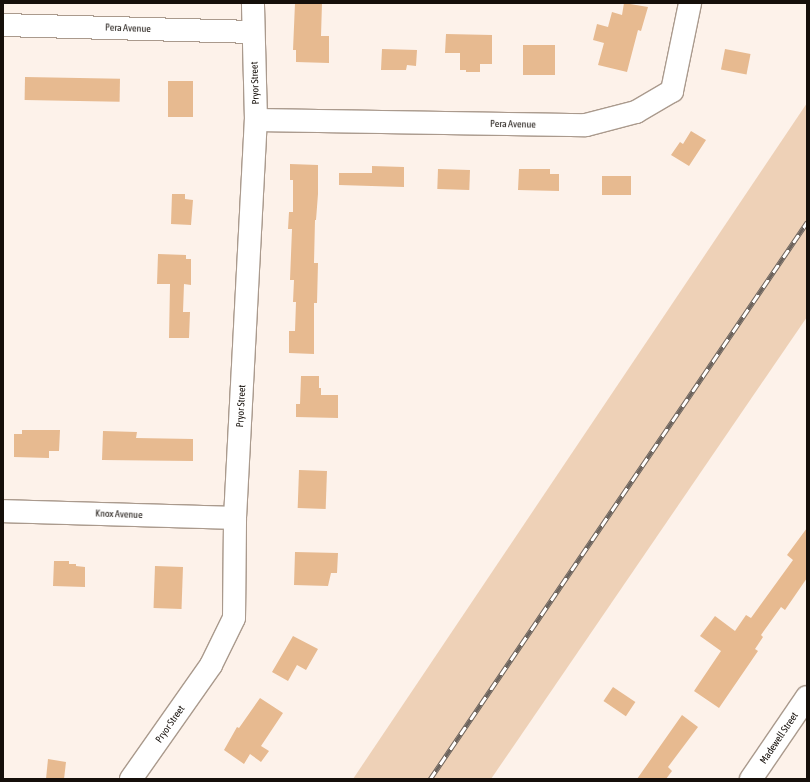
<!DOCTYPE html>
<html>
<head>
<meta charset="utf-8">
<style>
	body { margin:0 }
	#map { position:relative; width:810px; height:782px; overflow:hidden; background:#fdf2ea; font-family:"Asap Condensed",sans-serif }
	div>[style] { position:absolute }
	.green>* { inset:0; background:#eed1b7 }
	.building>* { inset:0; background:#e7ba90; transform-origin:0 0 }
	.roads { filter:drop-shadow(1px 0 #aa9a8d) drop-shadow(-1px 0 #aa9a8d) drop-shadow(0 1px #aa9a8d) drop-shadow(0 -1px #aa9a8d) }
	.minor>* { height:22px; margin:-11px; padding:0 11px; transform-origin:11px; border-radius:11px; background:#fff }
	.rail>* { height:4.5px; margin-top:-2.25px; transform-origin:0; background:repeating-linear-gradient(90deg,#fff 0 9px,#6c645e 0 18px); box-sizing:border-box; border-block:1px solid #6c645e }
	span { translate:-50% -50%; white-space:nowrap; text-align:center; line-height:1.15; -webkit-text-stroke:3px #fff; paint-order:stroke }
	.street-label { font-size:10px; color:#150f0a }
	.frame { position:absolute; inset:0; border:4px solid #150f0a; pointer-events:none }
</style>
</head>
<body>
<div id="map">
	<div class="green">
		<i style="clip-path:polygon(807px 103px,807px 317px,491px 779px,353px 779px)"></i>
	</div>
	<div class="building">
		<i style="clip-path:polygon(295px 3px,322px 3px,321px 36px,329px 36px,329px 63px,296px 62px,296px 50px,293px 50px)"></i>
		<i style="clip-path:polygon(624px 3px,648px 7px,641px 31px,638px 30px,627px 72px,598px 65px,604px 43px,593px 40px,597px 24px,608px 27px,612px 12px,622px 15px)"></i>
		<i style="clip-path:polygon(446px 34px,492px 35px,492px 64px,480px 64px,480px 72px,466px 72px,466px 70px,460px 70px,460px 53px,445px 53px)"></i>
		<i style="left:523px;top:45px;width:32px;height:30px"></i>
		<i style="clip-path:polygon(382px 49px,417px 50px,416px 66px,407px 65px,406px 70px,381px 70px)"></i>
		<i style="left:725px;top:49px;width:26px;height:21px;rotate:11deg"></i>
		<i style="left:25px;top:77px;width:95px;height:23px;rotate:1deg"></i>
		<i style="left:168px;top:81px;width:25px;height:36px"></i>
		<i style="clip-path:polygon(691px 131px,706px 140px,689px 166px,671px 155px,680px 142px,683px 144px)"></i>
		<i style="clip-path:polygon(290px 164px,318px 165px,318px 194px,316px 220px,315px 220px,314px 263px,318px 263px,317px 303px,314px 303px,314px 354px,289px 353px,289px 331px,295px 331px,296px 302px,293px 302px,294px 280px,290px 280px,292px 229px,288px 229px,289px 212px,293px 212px,293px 180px,290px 180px)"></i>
		<i style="clip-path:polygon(372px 166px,404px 167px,404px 187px,339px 185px,339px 173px,372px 173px)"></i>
		<i style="left:438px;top:169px;width:32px;height:20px;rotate:2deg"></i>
		<i style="clip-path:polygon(519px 169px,550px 169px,550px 174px,559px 174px,559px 191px,518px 190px)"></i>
		<i style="left:602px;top:176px;width:29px;height:19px"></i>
		<i style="clip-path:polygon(172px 194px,185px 194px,185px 199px,193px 200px,191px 225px,171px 224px)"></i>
		<i style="clip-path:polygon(158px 254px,186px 255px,186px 259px,191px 259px,191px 285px,184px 284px,183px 312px,190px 312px,189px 338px,169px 338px,170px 284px,157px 284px)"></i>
		<i style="clip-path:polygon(301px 376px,319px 376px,319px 388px,321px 388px,321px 395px,338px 395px,338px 418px,296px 417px,296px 404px,300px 404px)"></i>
		<i style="clip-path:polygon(22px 430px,60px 430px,59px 451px,49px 451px,49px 458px,14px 457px,14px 434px,22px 434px)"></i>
		<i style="clip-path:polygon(103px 431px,137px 432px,136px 438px,193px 439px,193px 461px,102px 460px)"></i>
		<i style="left:299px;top:470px;width:28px;height:38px;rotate:2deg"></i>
		<i style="clip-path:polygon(807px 528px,807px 578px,785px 610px,781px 607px,761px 635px,763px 637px,755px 649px,758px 651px,719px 708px,694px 691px,721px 651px,700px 636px,715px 616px,735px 631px,746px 615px,751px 618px,793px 560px,787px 555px)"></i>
		<i style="clip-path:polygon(295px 552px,338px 553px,337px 573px,331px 573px,328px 586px,294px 585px)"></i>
		<i style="clip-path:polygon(54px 561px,69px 561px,69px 564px,76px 564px,76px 566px,85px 567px,85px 587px,53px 586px)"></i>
		<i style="left:155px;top:566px;width:28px;height:42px;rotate:2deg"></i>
		<i style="clip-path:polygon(293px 636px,318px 649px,306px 670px,297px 665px,288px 681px,272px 672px)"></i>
		<i style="left:613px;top:687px;width:27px;height:17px;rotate:34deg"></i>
		<i style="clip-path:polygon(260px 698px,283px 713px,261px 746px,269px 751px,261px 762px,250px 754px,244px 764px,224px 750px,237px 727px,239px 728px)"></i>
		<i style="clip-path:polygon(682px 715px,698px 727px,668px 767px,672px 771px,666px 779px,637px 779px)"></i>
		<i style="clip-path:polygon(48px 759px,66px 762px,64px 779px,46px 779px)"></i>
	</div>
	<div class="roads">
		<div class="minor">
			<i style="left:3px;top:25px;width:250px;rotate:1.6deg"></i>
			<i style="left:256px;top:120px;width:330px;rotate:0.9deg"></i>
			<i style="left:586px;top:125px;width:52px;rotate:-14.6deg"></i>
			<i style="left:636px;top:112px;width:42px;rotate:-30.3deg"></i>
			<i style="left:672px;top:91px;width:90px;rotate:-78.4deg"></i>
			<i style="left:3px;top:511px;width:232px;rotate:1.7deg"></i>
			<i style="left:131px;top:779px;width:139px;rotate:-54.9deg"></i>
			<i style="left:211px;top:665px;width:52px;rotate:-63.9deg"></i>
			<i style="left:234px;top:618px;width:100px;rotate:-89.4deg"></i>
			<i style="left:235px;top:518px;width:399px;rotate:-87deg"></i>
			<i style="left:256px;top:120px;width:117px;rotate:-91.5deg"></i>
			<i style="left:751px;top:779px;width:99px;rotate:-55.7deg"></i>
		</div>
	</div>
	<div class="rail">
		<i style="left:430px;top:779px;width:673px;rotate:-55.91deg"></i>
	</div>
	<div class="street-label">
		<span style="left:128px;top:28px;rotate:2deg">Pera Avenue</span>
		<span style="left:255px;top:83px;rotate:-92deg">Pryor Street</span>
		<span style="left:513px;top:124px;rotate:1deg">Pera Avenue</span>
		<span style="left:241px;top:406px;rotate:-87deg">Pryor Street</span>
		<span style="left:119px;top:514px;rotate:2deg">Knox Avenue</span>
		<span style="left:170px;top:724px;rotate:-55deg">Pryor Street</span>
		<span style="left:779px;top:738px;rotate:-56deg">Madewell Street</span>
	</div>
	<div class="frame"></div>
</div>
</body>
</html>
